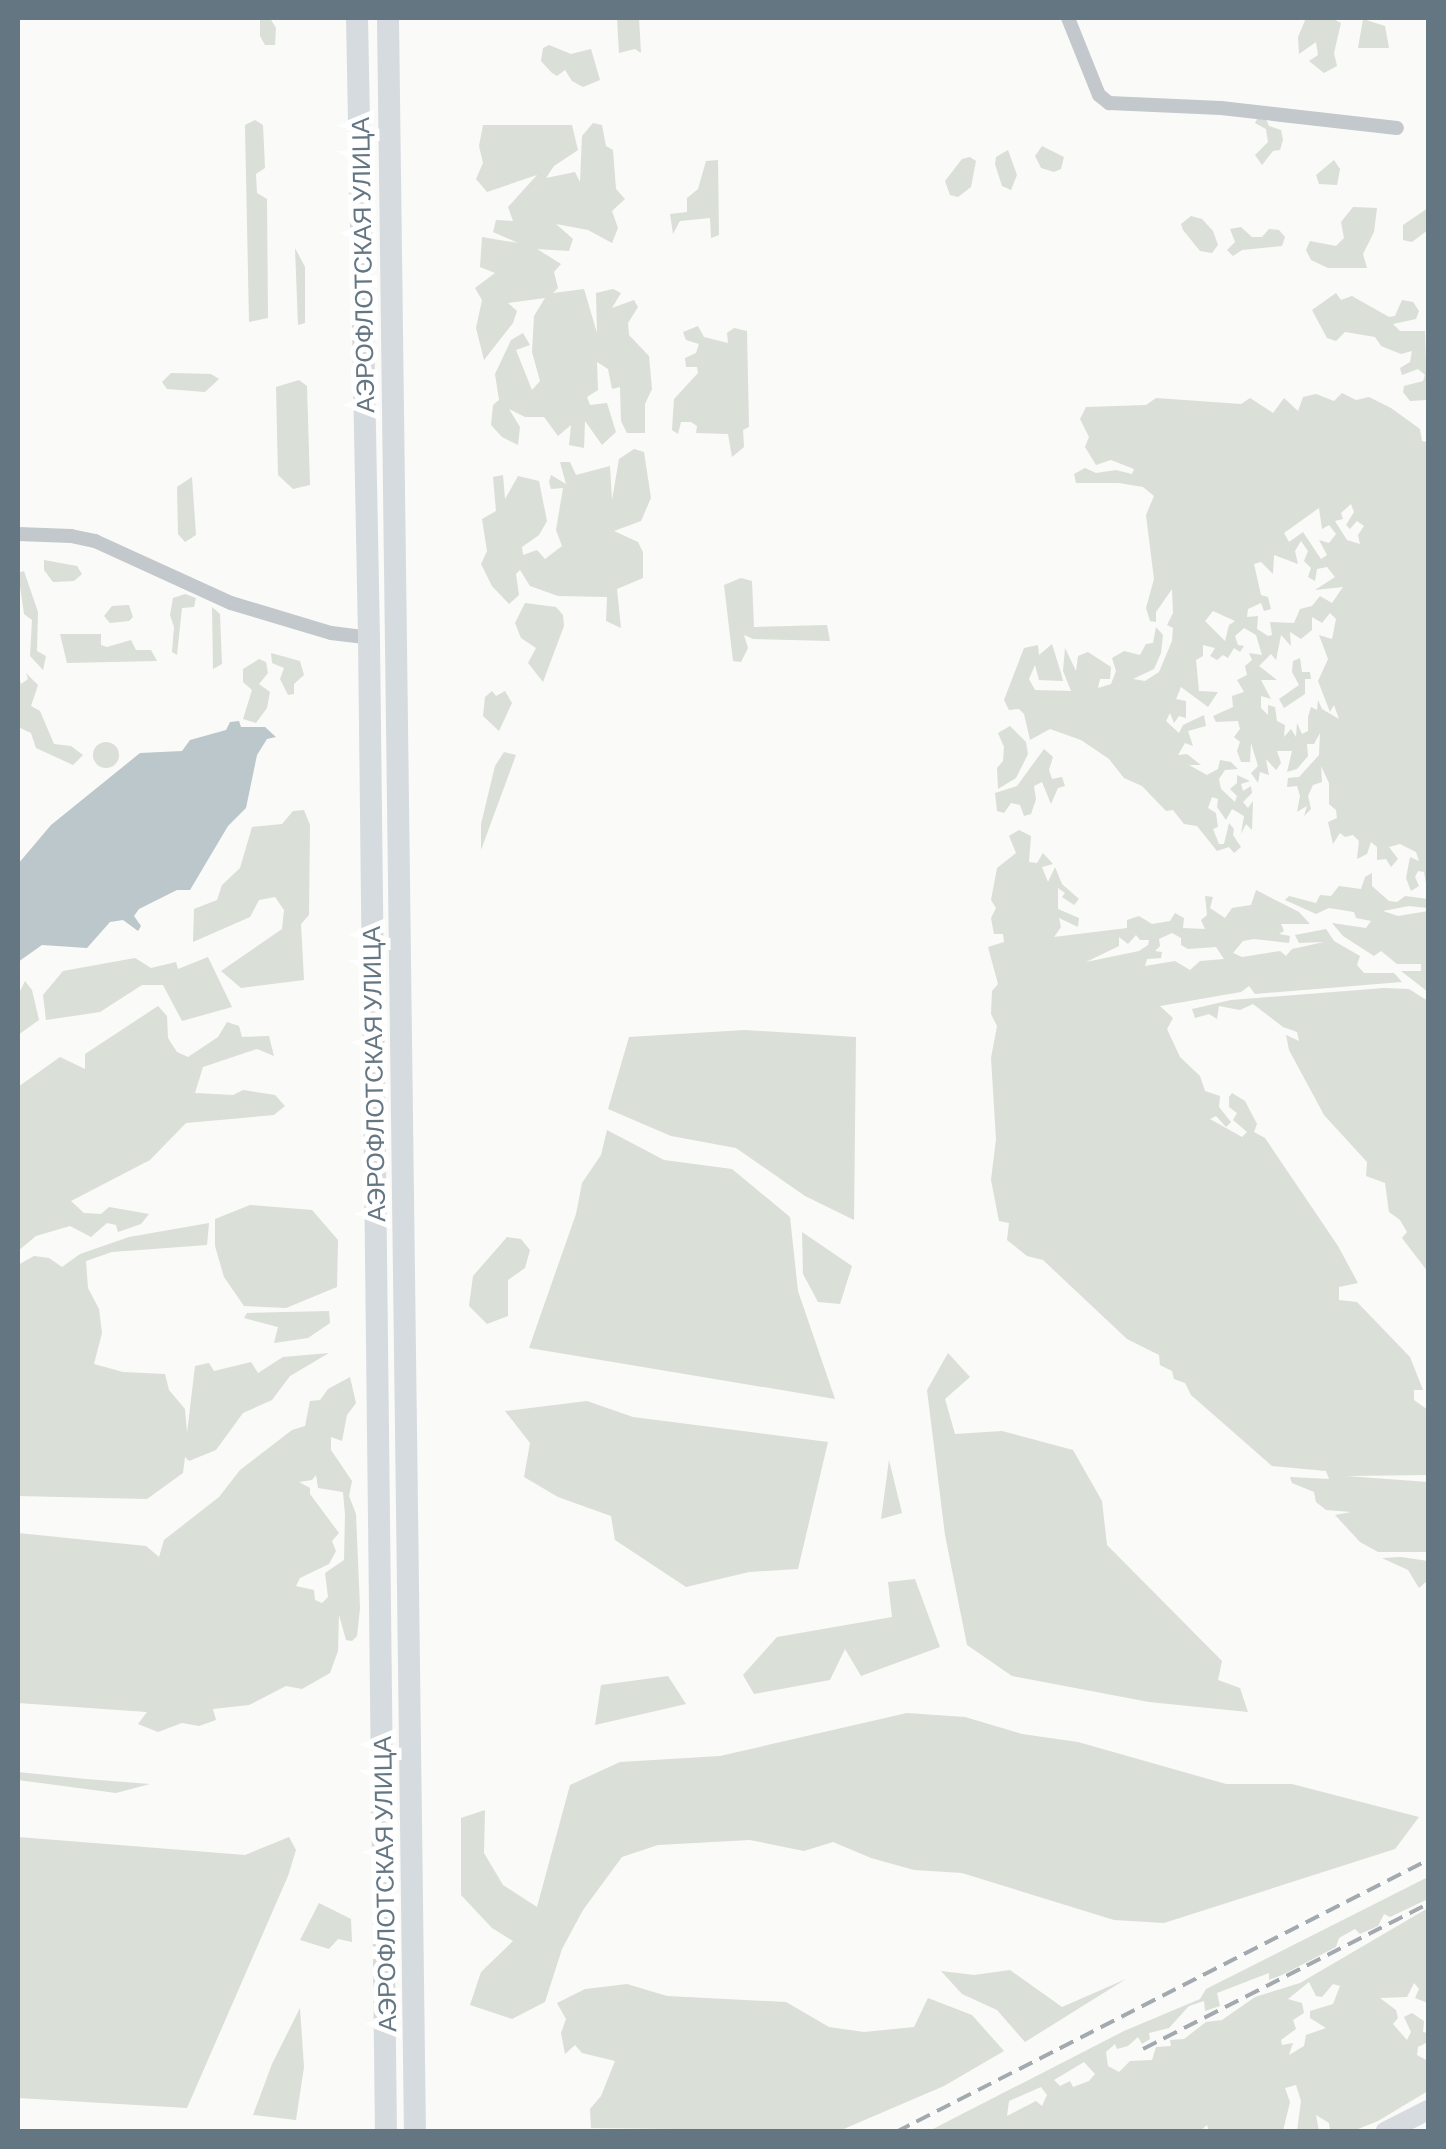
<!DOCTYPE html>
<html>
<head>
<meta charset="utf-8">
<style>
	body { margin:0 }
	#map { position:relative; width:1446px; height:2149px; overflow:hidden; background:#fafaf8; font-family:Barlow,sans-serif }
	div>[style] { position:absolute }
	.green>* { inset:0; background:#dadfd7 }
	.round { border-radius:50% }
	.water>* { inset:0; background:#bbc7cb }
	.street>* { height:14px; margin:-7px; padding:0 7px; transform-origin:7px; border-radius:7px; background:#c3c8cc }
	.secondary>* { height:20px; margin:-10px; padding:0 10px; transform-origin:10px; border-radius:10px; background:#d6dbdf }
	.primary>* { height:22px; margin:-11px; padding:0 11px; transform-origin:11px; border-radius:11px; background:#d6dbdf }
	.rail>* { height:4px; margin-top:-2px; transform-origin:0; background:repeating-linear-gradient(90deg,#a2aab0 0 15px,transparent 0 23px) }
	span { translate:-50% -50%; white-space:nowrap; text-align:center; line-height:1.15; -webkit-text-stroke:10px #fff; paint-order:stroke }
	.street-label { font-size:25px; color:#657683 }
	.frame { position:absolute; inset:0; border:20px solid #657683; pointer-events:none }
</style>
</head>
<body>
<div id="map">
	<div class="green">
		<i style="clip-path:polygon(260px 18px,270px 18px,276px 28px,275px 45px,265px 45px,260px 36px)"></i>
		<i style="clip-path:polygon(617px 18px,639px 18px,641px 53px,635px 49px,619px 53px)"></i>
		<i style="clip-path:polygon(1306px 18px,1332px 18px,1341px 23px,1334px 53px,1337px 66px,1324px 73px,1309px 61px,1318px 55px,1316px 42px,1299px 54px,1298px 37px)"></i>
		<i style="clip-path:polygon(1363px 19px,1385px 26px,1389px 48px,1358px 48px)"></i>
		<i style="clip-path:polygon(549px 45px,571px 54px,591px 49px,600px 80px,583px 87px,572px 81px,565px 70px,557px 76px,552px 73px,541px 61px,543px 48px)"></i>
		<i style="clip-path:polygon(1257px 119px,1266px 119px,1269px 126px,1281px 130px,1283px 140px,1280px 150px,1273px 151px,1262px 165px,1255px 155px,1268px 142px,1266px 129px,1255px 123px)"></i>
		<i style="clip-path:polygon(255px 120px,263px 125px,265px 168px,256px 174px,257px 193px,267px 199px,268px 318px,249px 322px,245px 125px)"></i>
		<i style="clip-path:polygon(593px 123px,602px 125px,606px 146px,613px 150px,616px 189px,625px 199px,612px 211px,618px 228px,612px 243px,588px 230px,556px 224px,573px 239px,569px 251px,537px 249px,561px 264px,554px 272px,558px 288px,553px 293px,584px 289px,597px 333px,596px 293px,613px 289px,621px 293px,612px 308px,634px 300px,638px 307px,628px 323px,629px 335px,649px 356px,652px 389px,645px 404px,645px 433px,627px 433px,621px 421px,620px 387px,612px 389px,608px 369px,597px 362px,598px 390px,587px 397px,590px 405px,607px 403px,616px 432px,602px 445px,585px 421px,584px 448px,569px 445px,571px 425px,558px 436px,544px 417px,525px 417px,509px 409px,520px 427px,518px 445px,502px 437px,491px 425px,493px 405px,499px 400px,495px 374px,511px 340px,523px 333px,530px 345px,516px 350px,532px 390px,540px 381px,532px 352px,534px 316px,545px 298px,508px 303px,517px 311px,513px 323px,484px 360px,476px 328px,482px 300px,475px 288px,495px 273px,480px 267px,482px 237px,518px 243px,493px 232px,496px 220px,513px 221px,508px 207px,537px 175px,487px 192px,476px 179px,483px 163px,479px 146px,483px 125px,572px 125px,578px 150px,554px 166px,546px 178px,575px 172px,580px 182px,582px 136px)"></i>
		<i style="clip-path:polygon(1042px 146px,1064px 157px,1061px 169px,1054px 172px,1041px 168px,1035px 156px)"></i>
		<i style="clip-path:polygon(1008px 150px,1017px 175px,1011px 190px,1002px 186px,995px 164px,996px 157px)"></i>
		<i style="clip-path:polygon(970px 157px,976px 161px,971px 187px,958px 197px,950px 195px,945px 181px,962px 159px)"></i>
		<i style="clip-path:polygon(718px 160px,719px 235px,711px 238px,710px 218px,680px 221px,673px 234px,670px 214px,687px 212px,687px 198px,698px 189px,706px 161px)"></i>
		<i style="clip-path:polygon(1334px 160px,1340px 169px,1337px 185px,1319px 184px,1316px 175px)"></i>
		<i style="clip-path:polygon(1353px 207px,1377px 208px,1374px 232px,1363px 254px,1367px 268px,1328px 268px,1311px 260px,1306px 250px,1310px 241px,1336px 246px,1344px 238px,1341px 222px)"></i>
		<i style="clip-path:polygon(1428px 208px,1428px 230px,1412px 242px,1403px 240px,1403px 225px)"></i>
		<i style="clip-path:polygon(1191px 216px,1202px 219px,1213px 231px,1218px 245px,1212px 253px,1200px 251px,1183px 230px,1181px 224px)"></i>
		<i style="clip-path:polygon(1241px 227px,1252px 237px,1262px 237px,1269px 229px,1279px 230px,1285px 237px,1282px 246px,1242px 250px,1233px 256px,1227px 250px,1235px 242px,1230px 229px)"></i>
		<i style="clip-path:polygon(295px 248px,305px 267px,305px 323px,298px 325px)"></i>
		<i style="clip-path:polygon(1336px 293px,1341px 300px,1352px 296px,1389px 317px,1395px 316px,1402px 300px,1413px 302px,1419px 311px,1416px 319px,1393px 324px,1400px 331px,1425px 331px,1427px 400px,1410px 401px,1403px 392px,1404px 386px,1423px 381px,1425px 375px,1418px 369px,1402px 375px,1400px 368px,1410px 362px,1412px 351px,1401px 354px,1381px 346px,1375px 337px,1345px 332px,1336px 341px,1327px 338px,1312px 310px)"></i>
		<i style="clip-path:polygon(698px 326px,704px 337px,728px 343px,727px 333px,734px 328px,747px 331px,749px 427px,743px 430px,744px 447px,732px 457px,728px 434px,696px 433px,697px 426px,691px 422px,681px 422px,678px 434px,672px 430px,674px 399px,698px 373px,697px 367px,686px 367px,685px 358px,696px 353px,699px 344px,686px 340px,683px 332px)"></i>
		<i style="clip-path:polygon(171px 373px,211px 374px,219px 379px,205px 392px,167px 389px,162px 382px)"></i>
		<i style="clip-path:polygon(299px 380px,307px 386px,310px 485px,293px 489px,278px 475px,276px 387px)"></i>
		<i style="clip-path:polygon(evenodd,1342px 393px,1356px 400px,1369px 397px,1391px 408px,1420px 429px,1422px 441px,1428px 442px,1428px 895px,1424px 872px,1418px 871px,1415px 877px,1419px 886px,1411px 891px,1406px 878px,1410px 857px,1419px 861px,1416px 852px,1400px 844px,1389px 847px,1398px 859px,1391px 867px,1386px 859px,1377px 860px,1377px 847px,1371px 842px,1367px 854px,1357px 859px,1359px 841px,1353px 835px,1345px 837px,1340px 833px,1333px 844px,1328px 822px,1337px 818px,1336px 810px,1329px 804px,1329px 783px,1321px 766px,1322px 782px,1313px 785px,1308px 796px,1311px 809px,1304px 816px,1307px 806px,1297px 812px,1300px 796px,1297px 786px,1287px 787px,1288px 778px,1299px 777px,1319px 755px,1320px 733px,1314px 744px,1307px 744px,1308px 756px,1297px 769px,1287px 772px,1292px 751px,1277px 751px,1281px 763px,1276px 770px,1266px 759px,1269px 775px,1260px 772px,1258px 783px,1251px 773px,1258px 766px,1251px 743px,1250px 762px,1241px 762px,1237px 751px,1240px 742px,1234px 737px,1240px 729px,1238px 721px,1216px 722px,1213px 716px,1233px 707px,1232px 696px,1244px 692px,1237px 680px,1247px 675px,1245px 666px,1252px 660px,1249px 653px,1262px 655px,1256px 635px,1244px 628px,1235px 636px,1238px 645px,1244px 646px,1240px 652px,1234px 648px,1228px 658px,1223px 655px,1217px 660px,1210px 656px,1215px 648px,1203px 645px,1203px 656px,1196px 660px,1199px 691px,1218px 692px,1208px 707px,1181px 687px,1176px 699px,1186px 701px,1186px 718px,1179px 716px,1174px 723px,1170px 713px,1166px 721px,1179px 733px,1183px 725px,1204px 715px,1206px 726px,1188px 731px,1193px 746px,1185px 743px,1178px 755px,1187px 754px,1201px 765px,1189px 765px,1207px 775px,1218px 769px,1220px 760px,1231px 762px,1238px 769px,1225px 770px,1219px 779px,1221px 789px,1235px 802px,1237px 796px,1230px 789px,1237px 783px,1237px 775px,1250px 781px,1241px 784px,1243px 791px,1251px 786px,1252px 793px,1243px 802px,1248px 808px,1253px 801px,1252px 830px,1246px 824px,1241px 834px,1244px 816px,1232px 809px,1226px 820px,1217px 807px,1218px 799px,1212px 797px,1208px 808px,1216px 813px,1218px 827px,1213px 829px,1219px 844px,1224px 844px,1229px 823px,1234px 829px,1233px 835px,1241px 847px,1234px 853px,1229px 847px,1217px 851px,1197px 826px,1184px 824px,1173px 810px,1166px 811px,1142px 786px,1124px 778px,1109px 759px,1081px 740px,1050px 729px,1030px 740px,1024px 714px,1019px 709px,1009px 710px,1004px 700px,1024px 648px,1038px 645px,1039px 655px,1052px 644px,1061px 673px,1063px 681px,1039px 680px,1035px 665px,1029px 679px,1035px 690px,1071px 691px,1063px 671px,1065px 648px,1076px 671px,1078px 656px,1088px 652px,1111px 667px,1110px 679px,1100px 679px,1098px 688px,1111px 684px,1116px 671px,1112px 658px,1124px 651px,1140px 655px,1146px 644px,1153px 643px,1156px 627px,1163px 635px,1161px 653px,1154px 669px,1133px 679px,1145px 681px,1159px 672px,1172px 641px,1173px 628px,1167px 625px,1173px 613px,1172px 589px,1156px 612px,1156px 622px,1150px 621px,1146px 608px,1154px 579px,1146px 515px,1154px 496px,1143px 487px,1119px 483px,1076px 483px,1074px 474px,1085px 468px,1096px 473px,1116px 470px,1132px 474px,1134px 469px,1111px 460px,1096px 465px,1085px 447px,1089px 437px,1080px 419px,1086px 407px,1146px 405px,1156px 398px,1241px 404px,1250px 398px,1273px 413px,1284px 398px,1298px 411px,1303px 397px,1316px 394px,1334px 401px,1342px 393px,1351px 504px,1354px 512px,1346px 525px,1350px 529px,1357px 521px,1364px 526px,1358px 535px,1360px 544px,1347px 540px,1335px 521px,1343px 519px,1341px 513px,1351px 504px,1342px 393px,1319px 508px,1322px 529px,1329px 525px,1336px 534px,1329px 543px,1319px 540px,1327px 555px,1321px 559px,1303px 532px,1289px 542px,1284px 533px,1319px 508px,1342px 393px,1301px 541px,1308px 551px,1304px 561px,1311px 568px,1308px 577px,1315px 581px,1317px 569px,1327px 567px,1335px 577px,1315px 590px,1343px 587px,1332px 603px,1320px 596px,1312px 606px,1300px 609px,1294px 623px,1270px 622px,1272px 635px,1268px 636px,1257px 629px,1258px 616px,1247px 617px,1248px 609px,1261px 603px,1264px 611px,1271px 609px,1268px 597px,1261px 595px,1254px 564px,1261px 562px,1273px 574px,1274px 555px,1298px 564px,1295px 551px,1301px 541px,1342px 393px,1213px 611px,1235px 621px,1229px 625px,1225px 641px,1205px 621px,1213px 611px,1342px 393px,1330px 613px,1336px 619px,1332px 639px,1319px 635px,1328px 659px,1318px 681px,1330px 712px,1334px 705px,1339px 719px,1322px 709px,1318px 700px,1317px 710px,1311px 707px,1308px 717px,1308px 731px,1302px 734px,1297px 723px,1296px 737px,1291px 729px,1284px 737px,1285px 725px,1277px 721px,1275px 707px,1268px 705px,1268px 715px,1261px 708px,1261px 696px,1271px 699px,1261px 680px,1277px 680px,1259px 666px,1271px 654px,1276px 660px,1281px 635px,1291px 646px,1290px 632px,1301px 639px,1312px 630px,1312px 617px,1322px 623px,1330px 613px)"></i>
		<i style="clip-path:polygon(634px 449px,644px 452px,651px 498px,641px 521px,614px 531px,638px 542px,643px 552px,643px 578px,617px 589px,621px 628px,606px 621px,607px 597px,558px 596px,530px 586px,520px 570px,516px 574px,519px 595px,509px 604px,492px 586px,481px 564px,487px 551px,482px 519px,496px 511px,493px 477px,503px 475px,505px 499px,518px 476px,539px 481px,547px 521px,539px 535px,522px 547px,523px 555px,537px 550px,545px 559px,562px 546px,556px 530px,563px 488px,551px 489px,549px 482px,551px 475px,566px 484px,560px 462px,570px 462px,576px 475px,610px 466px,612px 500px,619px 459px)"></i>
		<i style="clip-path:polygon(192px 477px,196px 535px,185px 542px,178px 534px,177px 487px)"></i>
		<i style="clip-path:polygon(44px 560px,77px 566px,82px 574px,74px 581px,53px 582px,44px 570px)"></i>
		<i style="clip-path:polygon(24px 571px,38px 612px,37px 651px,46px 656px,43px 670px,30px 656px,32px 620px,24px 614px,18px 573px)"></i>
		<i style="clip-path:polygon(741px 578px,752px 581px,754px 627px,827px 625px,830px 641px,753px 639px,744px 635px,748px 648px,741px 662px,733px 661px,724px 585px)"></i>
		<i style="clip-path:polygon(185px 594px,196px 598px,194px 607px,182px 608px,177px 655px,172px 652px,174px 627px,170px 615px,173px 598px)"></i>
		<i style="clip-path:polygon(525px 603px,556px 607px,563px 615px,564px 626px,543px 682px,528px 663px,536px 648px,521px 638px,515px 623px)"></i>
		<i style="clip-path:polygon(129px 605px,133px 617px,129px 621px,110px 623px,104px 616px,112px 606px)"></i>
		<i style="clip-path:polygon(212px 607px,220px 614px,222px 664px,213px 669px)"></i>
		<i style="clip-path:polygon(60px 634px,101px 634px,101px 645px,107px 647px,131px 640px,136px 650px,151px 650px,157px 661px,67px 663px)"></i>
		<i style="clip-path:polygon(271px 653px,300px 661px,304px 675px,294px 684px,294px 694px,288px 695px,280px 679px,284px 668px,272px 663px)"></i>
		<i style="clip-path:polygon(1300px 658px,1302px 672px,1310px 672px,1311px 679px,1305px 679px,1305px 694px,1284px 708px,1279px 699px,1299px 685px,1292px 672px,1293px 661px)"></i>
		<i style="clip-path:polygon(259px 659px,266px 662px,268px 673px,259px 684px,270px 692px,267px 708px,256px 723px,243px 719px,252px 690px,243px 682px,243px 669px)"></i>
		<i style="clip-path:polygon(26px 673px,38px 685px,31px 706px,40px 711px,54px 744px,71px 746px,83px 755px,73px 765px,36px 748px,31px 733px,18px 727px,18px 674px,21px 684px,28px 679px)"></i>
		<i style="clip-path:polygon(492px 691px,496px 696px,505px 691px,512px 703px,499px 731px,483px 716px,485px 697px)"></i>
		<i style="clip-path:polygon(1010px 726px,1026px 742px,1028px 754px,1016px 778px,998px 789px,997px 768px,1003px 761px,1004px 747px,998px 733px)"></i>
		<i class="round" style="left:93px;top:742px;width:26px;height:26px"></i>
		<i style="clip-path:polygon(1044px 749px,1053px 757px,1049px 770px,1052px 779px,1062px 777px,1065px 786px,1058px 788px,1051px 804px,1042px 782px,1034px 786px,1036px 799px,1031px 814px,1024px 816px,1020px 805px,1011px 803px,1004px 813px,997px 811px,995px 793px,1017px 786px)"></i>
		<i style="clip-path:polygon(504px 752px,516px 755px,481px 850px,481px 824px,495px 766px)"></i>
		<i style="clip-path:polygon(304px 810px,310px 825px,309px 915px,301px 924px,304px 980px,241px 988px,221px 971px,282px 929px,284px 910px,275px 897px,259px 900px,250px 917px,193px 942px,194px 909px,217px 900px,222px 885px,240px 868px,252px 827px,282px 824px,293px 811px)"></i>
		<i style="clip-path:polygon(evenodd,1019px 830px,1031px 836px,1029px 862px,1037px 863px,1043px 853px,1053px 864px,1042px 867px,1048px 882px,1055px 867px,1062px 884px,1079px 899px,1074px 905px,1062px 897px,1065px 893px,1058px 888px,1058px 909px,1079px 918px,1078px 927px,1059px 918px,1061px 927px,1054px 937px,1127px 928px,1127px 920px,1139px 916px,1152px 924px,1170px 921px,1175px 913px,1184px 918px,1183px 928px,1205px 929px,1201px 920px,1207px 915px,1205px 896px,1213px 897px,1210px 908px,1225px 918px,1232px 908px,1251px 905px,1256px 890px,1299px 912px,1310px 924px,1281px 924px,1284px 931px,1279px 934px,1290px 936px,1289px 943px,1254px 939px,1243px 941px,1233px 953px,1242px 957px,1280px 951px,1286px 956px,1292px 949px,1324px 942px,1299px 943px,1295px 935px,1326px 929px,1334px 941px,1360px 956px,1357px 965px,1364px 973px,1394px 973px,1402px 982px,1255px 994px,1249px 986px,1241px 992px,1160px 1006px,1173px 1018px,1167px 1029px,1180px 1057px,1200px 1076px,1205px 1091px,1220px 1096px,1219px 1107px,1231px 1122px,1226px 1127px,1216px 1116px,1210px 1119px,1242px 1137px,1247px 1132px,1233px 1120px,1237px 1113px,1229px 1107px,1229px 1097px,1232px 1093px,1245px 1101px,1257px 1124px,1254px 1132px,1265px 1138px,1338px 1246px,1358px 1283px,1339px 1287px,1339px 1300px,1357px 1302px,1410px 1357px,1423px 1390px,1414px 1390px,1414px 1400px,1428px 1410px,1428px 1475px,1346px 1476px,1428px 1482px,1428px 1552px,1378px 1552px,1360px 1542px,1335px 1515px,1351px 1512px,1326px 1510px,1316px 1502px,1314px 1492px,1292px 1483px,1290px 1477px,1329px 1479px,1326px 1471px,1272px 1466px,1191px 1395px,1185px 1383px,1174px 1379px,1172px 1371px,1160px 1365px,1159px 1355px,1127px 1339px,1043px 1260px,1027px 1256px,1007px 1240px,1009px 1223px,999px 1221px,991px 1180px,996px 1139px,991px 1058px,997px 1026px,991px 1014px,992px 991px,998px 984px,988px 947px,1004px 942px,1003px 934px,994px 934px,991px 918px,996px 908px,991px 900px,997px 868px,1016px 853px,1009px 836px,1019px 830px,1172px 933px,1181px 938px,1181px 945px,1188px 949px,1216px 947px,1224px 959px,1200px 961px,1190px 970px,1175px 961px,1145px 966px,1147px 959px,1161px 958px,1162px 952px,1155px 951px,1160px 946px,1159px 939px,1172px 933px,1019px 830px,1136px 935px,1140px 940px,1149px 940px,1148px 945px,1139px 951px,1086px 962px,1119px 946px,1119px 937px,1128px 944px,1136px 935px)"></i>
		<i style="clip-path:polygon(1372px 873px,1372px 886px,1389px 901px,1397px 902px,1405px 896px,1428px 899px,1428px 908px,1409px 906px,1383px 911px,1398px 916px,1428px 911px,1428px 992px,1401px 971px,1421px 971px,1421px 964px,1397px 964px,1381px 951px,1374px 956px,1343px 936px,1332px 923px,1366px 928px,1371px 921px,1356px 918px,1354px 912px,1329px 908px,1316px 914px,1285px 900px,1289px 896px,1316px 903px,1320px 895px,1331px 896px,1339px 886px,1361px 889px,1365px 877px)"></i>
		<i style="clip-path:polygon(208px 957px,232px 1007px,182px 1021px,163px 985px,142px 985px,100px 1012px,46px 1020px,43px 995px,63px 971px,135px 958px,151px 968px,176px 962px,178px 969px)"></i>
		<i style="clip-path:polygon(25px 981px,32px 990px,39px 1020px,18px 1035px,18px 995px)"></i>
		<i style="clip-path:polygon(1384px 988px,1409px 989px,1428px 1001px,1428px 1272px,1402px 1238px,1407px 1232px,1400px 1220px,1389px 1212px,1385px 1183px,1366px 1176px,1367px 1162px,1324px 1115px,1289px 1050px,1286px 1035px,1299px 1041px,1297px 1032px,1283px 1027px,1253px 1004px,1240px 1010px,1219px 1006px,1217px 1019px,1209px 1014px,1195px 1018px,1192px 1009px,1231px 1000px)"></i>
		<i style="clip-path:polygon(158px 1006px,167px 1016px,168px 1038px,177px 1052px,188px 1057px,218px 1037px,227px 1022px,239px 1026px,242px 1037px,269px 1036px,274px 1056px,257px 1049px,203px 1067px,195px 1093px,233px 1095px,243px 1090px,275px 1095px,285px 1106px,274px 1115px,186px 1123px,150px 1160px,71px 1201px,84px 1213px,101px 1214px,109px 1207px,149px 1214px,141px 1224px,118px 1232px,116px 1225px,107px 1223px,91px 1237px,70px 1226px,36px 1236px,18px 1251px,18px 1087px,60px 1057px,85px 1069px,85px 1054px)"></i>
		<i style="clip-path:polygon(745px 1030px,856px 1037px,854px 1220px,805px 1196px,736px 1148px,671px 1136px,608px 1109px,629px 1037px)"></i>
		<i style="clip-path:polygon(607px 1130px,664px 1160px,732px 1169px,790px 1217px,798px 1291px,835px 1399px,529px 1348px,576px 1214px,582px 1183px,601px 1155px)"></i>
		<i style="clip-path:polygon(250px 1205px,312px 1210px,338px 1240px,337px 1287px,286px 1308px,244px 1306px,224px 1277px,215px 1246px,215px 1219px)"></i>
		<i style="clip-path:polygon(209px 1223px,207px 1245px,112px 1252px,86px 1261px,88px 1288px,99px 1309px,102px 1333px,94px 1364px,123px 1372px,165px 1374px,169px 1390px,185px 1409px,187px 1433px,195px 1366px,209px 1363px,214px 1371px,251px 1362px,258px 1373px,283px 1357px,329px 1353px,290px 1376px,272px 1400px,243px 1413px,216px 1450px,189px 1461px,185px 1457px,183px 1473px,147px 1499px,18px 1496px,18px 1265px,34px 1256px,49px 1258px,62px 1267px,80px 1254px,129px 1237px)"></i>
		<i style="clip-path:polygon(802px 1232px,852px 1266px,840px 1304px,818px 1302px,803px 1274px)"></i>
		<i style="clip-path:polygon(507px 1237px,521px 1239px,530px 1250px,525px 1268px,508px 1280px,508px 1316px,487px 1324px,469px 1306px,473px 1276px)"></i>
		<i style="clip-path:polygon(329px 1311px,330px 1323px,308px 1338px,274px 1343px,278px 1327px,244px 1318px,247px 1313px)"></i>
		<i style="clip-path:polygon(948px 1353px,970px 1377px,945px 1399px,955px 1434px,1002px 1431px,1073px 1450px,1102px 1501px,1107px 1545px,1222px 1661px,1218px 1680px,1240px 1688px,1248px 1712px,1149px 1702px,1012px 1676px,967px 1645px,945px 1535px,927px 1390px)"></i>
		<i style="clip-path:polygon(evenodd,350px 1377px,356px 1403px,347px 1415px,342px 1441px,331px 1437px,331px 1450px,352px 1481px,349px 1496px,356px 1514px,360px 1608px,357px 1636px,352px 1641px,346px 1640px,339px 1615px,338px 1651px,330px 1673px,302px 1689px,286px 1686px,249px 1705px,213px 1709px,216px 1720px,199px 1726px,182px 1723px,158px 1732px,138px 1724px,147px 1712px,18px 1703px,18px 1533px,146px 1546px,159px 1557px,164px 1540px,219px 1497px,240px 1470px,292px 1430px,305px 1426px,310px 1401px,320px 1400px,328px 1389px,350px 1377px,316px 1475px,318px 1488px,343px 1492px,345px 1515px,344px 1560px,325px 1573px,328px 1597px,322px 1603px,315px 1600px,314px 1590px,296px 1586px,300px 1578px,329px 1564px,336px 1551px,332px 1541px,339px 1533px,310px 1494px,310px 1488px,299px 1482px,312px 1480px,316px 1475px)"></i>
		<i style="clip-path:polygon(587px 1401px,633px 1417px,828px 1442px,798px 1569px,749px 1572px,686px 1587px,615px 1540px,611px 1516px,558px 1497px,524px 1477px,530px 1443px,505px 1411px)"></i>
		<i style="clip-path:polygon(889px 1460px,902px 1513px,881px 1519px)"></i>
		<i style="clip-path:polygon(1401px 1557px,1428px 1561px,1428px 1580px,1419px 1588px,1408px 1570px,1382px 1558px)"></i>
		<i style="clip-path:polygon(915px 1579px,940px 1647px,861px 1676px,845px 1649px,830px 1680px,754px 1694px,743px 1675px,777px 1637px,892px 1617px,888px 1582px)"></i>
		<i style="clip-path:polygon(668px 1676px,686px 1704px,595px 1725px,601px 1685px)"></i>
		<i style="clip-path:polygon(907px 1713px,965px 1717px,1022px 1734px,1078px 1742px,1226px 1784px,1292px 1784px,1419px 1817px,1395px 1849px,1164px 1923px,1114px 1920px,962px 1873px,914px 1870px,871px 1858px,833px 1842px,804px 1851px,750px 1840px,658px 1845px,622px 1857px,583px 1910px,562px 1949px,545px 2002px,512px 2019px,470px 2005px,481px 1972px,513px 1941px,492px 1928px,461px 1895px,461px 1818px,485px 1810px,484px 1853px,503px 1885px,537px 1907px,570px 1785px,620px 1762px,720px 1756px)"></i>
		<i style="clip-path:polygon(18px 1772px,86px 1779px,150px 1784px,116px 1793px,18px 1780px)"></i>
		<i style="clip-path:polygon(18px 1837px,245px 1855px,289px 1837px,296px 1850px,288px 1876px,187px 2108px,18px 2098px)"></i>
		<i style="clip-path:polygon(evenodd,1428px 1877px,1428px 1899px,1390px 1917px,1384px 1914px,1378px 1926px,1360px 1934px,1355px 1929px,1339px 1938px,1336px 1947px,1282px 1975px,1269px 1980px,1269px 1973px,1217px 1993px,1220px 2006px,1205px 2011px,1204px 2001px,1189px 2006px,1169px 2028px,1149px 2033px,1150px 2039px,1142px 2044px,1138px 2037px,1128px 2046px,1117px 2049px,1115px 2044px,1106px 2052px,1108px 2066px,1119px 2072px,1130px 2061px,1152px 2060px,1156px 2047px,1171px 2046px,1170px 2040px,1184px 2039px,1206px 2022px,1222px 2020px,1255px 1997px,1300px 1983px,1428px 1908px,1428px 2003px,1415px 1998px,1419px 1989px,1414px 1983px,1407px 1997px,1380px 1998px,1396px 2010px,1398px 2018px,1393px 2024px,1407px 2040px,1411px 2032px,1404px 2017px,1412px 2013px,1424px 2021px,1423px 2032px,1428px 2033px,1428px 2042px,1418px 2047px,1417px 2055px,1428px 2061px,1428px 2091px,1378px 2121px,1353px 2131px,1330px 2131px,1329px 2123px,1316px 2115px,1319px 2131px,1297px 2131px,1301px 2101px,1296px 2085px,1285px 2088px,1290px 2102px,1283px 2131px,1209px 2131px,1207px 2125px,1199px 2132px,929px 2131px,1124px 2031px,1200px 1999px,1206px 1989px,1428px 1877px,1309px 1982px,1316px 1996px,1322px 1997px,1333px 1984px,1340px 1986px,1333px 2004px,1310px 2011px,1310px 2018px,1326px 2028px,1306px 2035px,1304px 2046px,1289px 2055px,1293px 2043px,1282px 2045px,1281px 2040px,1296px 2029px,1293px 2020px,1304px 2013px,1302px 2003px,1288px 1999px,1309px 1982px,1428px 1877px,1084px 2062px,1095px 2074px,1089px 2081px,1073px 2087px,1070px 2081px,1060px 2086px,1054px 2080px,1084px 2062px,1428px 1877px,1041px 2087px,1047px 2095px,1042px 2106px,1036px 2101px,1007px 2116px,1009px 2101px,1041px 2087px)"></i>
		<i style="clip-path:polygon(319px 1903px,351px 1919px,352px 1942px,338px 1939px,329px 1949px,300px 1940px)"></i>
		<i style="clip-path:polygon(1010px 1970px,1062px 2007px,1126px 1979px,1025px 2042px,997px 2010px,962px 1994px,941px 1971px,974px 1975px)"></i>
		<i style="clip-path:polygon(627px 1984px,667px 1996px,786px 2002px,829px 2027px,864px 2032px,914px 2027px,928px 1998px,972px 2015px,1004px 2051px,944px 2086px,839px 2131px,591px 2128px,590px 2109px,601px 2096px,615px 2061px,582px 2053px,575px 2045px,565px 2054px,561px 2033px,566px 2019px,557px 2003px,585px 1989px)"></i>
		<i style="clip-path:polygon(300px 2008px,304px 2067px,296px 2120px,253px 2115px,272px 2064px)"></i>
	</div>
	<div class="water">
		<i style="clip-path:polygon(239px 721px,241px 727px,265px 727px,276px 737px,267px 739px,257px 755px,246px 808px,228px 826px,190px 890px,177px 890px,139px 909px,134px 916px,141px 926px,138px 931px,123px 920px,110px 922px,87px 948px,42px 945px,18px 962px,18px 864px,51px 825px,140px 753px,182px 751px,190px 740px,226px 730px,230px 722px)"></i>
	</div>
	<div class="street">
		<i style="left:1068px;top:18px;width:83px;rotate:68.1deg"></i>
		<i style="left:1099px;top:95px;width:13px;rotate:39deg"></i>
		<i style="left:1109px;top:103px;width:112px;rotate:2.6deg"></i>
		<i style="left:1221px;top:108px;width:177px;rotate:6.5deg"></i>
		<i style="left:18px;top:534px;width:53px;rotate:2.2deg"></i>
		<i style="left:71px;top:536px;width:25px;rotate:12deg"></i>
		<i style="left:95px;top:541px;width:149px;rotate:24.5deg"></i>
		<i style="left:231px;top:603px;width:104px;rotate:16.7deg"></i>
		<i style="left:331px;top:633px;width:38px;rotate:7deg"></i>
	</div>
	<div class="secondary">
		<i style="left:1385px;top:2132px;width:48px;rotate:-27.1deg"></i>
	</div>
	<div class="primary">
		<i style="left:357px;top:18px;width:620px;rotate:88.89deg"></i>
		<i style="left:369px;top:638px;width:1494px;rotate:89.35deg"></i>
		<i style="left:388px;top:18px;width:2114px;rotate:89.27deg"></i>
	</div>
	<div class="rail">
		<i style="left:1143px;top:2049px;width:320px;rotate:-27deg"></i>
		<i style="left:896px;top:2132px;width:598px;rotate:-27.08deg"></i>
	</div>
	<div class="street-label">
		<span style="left:362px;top:265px;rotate:-91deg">АЭРОФЛОТСКАЯ УЛИЦА</span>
		<span style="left:373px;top:1074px;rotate:-91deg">АЭРОФЛОТСКАЯ УЛИЦА</span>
		<span style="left:384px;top:1884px;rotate:-91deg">АЭРОФЛОТСКАЯ УЛИЦА</span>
	</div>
	<div class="frame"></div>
</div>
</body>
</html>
